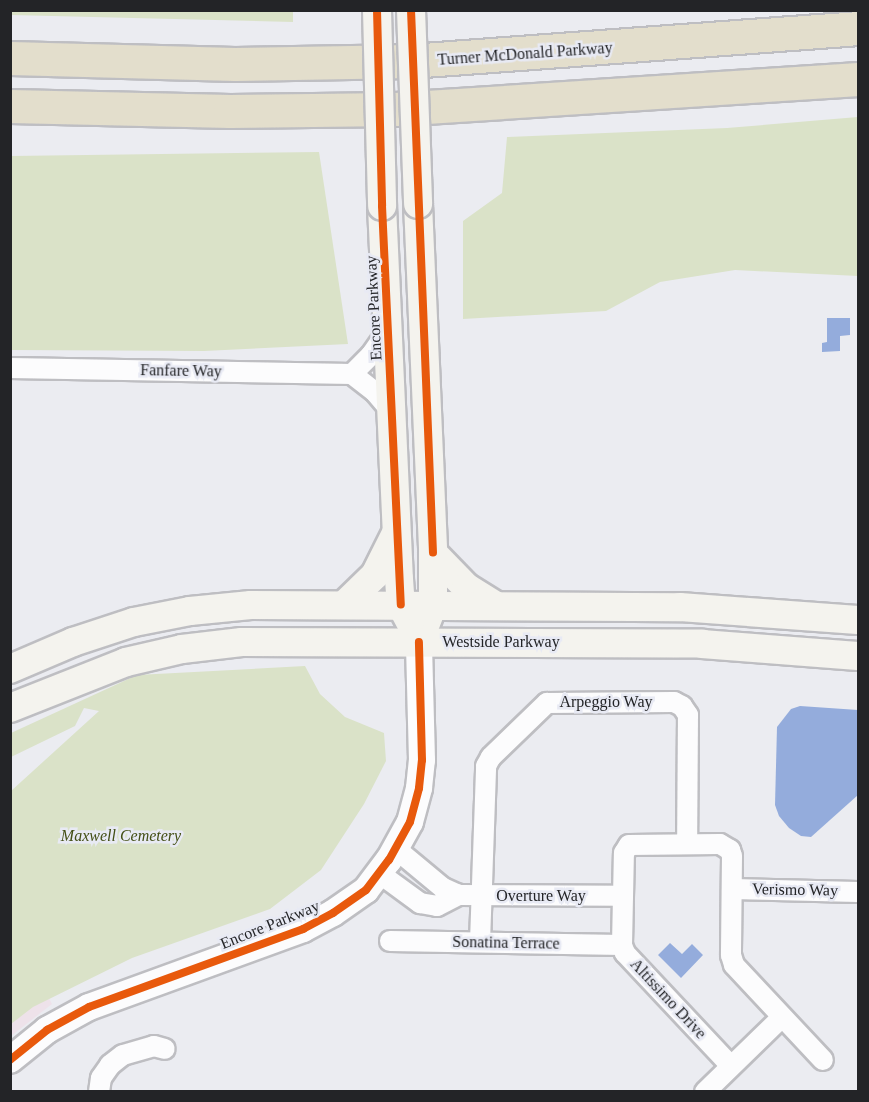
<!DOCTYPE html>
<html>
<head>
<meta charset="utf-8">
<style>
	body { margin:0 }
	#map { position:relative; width:869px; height:1102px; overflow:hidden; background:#ebecf1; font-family:Georgia,serif }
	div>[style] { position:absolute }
	.commercial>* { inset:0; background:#eee2ea }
	.green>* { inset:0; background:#dae2c8 }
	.water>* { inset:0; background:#94acdc }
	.roads { filter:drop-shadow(2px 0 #bebec2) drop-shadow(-2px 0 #bebec2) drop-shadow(0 2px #bebec2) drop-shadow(0 -2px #bebec2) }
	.minor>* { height:20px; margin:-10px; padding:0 10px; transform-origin:10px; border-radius:10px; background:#fcfcfd }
	.tertiary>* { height:26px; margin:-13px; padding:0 13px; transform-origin:13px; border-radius:13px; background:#fcfcfd }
	.secondary>* { height:28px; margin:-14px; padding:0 14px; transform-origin:14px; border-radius:14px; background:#f4f3ee }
	.motorway>* { height:33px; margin:-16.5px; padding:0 16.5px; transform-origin:16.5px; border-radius:16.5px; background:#e3decc }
	.bridges { filter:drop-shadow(2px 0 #bebec2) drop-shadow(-2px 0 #bebec2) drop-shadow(0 2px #bebec2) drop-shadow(0 -2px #bebec2) }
	.secondary-bridge>* { height:28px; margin:-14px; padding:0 14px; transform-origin:14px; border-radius:14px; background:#f4f3ee }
	.cycleway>* { height:8px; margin:-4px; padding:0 4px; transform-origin:4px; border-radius:4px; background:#e8590c }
	span { translate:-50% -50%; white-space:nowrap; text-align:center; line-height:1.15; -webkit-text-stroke:5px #e8eaf4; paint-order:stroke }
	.street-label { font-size:16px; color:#232427 }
	.park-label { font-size:16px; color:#434f15; font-style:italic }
	.frame { position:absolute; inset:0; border:12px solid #232427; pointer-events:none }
</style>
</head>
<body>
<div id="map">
	<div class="commercial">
		<i style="clip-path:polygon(10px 919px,52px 1004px,11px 1036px,10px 1035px)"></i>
	</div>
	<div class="green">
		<i style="clip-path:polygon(11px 10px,293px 10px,293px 22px,11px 15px)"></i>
		<i style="clip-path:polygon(858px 117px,858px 276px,735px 270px,660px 282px,606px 311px,463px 319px,463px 221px,502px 193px,507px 137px,727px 128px)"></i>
		<i style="clip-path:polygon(319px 152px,348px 344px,204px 351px,11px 350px,11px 156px)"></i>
		<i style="clip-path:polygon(305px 666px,320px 694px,345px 717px,384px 733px,386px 761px,364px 804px,321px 870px,270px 909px,132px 958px,33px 1007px,11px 1024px,11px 791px,99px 711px,84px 708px,75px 726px,11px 757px,11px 733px,137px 675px)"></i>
	</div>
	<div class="water">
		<i style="clip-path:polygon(827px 318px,850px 318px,850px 335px,840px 336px,840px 351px,822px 352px,822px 343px,827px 342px)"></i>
		<i style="clip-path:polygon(800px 706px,858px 710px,858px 795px,811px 837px,801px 836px,789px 828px,779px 816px,775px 805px,777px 727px,791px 709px)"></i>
		<i style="clip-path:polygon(670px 943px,682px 954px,692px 944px,703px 955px,681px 978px,658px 955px)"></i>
	</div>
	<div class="roads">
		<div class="minor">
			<i style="left:10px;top:368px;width:342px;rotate:1deg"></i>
			<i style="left:352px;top:374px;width:29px;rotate:38deg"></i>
			<i style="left:375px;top:392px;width:26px;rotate:50deg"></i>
			<i style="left:352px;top:374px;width:27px;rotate:-45deg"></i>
			<i style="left:371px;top:355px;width:32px;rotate:-55deg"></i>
			<i style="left:396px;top:849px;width:61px;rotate:39.7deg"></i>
			<i style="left:443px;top:888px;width:17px;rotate:24deg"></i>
			<i style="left:459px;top:895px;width:164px;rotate:0.3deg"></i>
			<i style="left:379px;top:873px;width:51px;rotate:36.2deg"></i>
			<i style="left:420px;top:903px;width:17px;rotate:10deg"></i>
			<i style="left:437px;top:906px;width:25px;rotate:-27deg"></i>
			<i style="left:732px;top:889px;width:126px;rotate:1.4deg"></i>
			<i style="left:390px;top:941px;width:232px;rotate:1deg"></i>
			<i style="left:480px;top:942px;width:176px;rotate:-88deg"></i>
			<i style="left:486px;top:766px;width:10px;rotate:-61deg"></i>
			<i style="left:491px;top:757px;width:78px;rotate:-44deg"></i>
			<i style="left:547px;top:703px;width:127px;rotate:-0.5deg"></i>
			<i style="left:674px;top:702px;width:9px;rotate:27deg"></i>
			<i style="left:682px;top:706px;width:11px;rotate:56deg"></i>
			<i style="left:688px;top:715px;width:129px;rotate:90.4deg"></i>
			<i style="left:731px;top:1066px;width:155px;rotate:-133.2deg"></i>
			<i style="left:625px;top:953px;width:9px;rotate:-111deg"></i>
			<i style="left:622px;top:945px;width:92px;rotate:-88.8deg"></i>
			<i style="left:624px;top:853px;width:9px;rotate:-58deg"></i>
			<i style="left:629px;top:845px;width:91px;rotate:-0.6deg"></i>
			<i style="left:720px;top:844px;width:12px;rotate:31deg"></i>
			<i style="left:730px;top:850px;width:6px;rotate:72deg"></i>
			<i style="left:732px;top:856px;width:99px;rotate:90.6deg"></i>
			<i style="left:731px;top:955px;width:10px;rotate:73deg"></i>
			<i style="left:734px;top:965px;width:130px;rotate:46.9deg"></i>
			<i style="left:99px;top:1092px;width:14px;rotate:-82deg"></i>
			<i style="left:101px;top:1078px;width:16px;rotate:-55deg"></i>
			<i style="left:110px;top:1065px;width:16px;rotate:-38deg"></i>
			<i style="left:123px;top:1055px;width:32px;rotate:-16deg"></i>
			<i style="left:154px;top:1046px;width:11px;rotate:15deg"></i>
			<i style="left:705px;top:1092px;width:107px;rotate:-44.2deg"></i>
		</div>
		<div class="tertiary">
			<i style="left:10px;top:1060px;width:48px;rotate:-39deg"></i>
			<i style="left:47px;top:1030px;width:48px;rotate:-28.7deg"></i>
			<i style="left:89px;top:1007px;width:228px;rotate:-20deg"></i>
			<i style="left:303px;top:929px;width:34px;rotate:-28deg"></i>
			<i style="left:333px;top:913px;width:40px;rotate:-34.9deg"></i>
			<i style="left:366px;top:890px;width:38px;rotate:-53deg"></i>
			<i style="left:389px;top:860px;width:43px;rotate:-61.1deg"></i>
			<i style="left:410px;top:822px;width:35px;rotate:-75deg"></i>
			<i style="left:419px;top:788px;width:28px;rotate:-84deg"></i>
			<i style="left:422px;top:760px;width:118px;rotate:-91.5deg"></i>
		</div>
		<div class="secondary">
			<i style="left:418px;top:204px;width:349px;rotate:87.5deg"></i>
			<i style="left:433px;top:553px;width:52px;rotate:90deg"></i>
			<i style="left:433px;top:605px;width:19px;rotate:111deg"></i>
			<i style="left:382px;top:206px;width:373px;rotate:87.4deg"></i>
			<i style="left:399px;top:579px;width:26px;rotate:86deg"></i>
			<i style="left:401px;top:605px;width:19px;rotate:62deg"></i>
			<i style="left:433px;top:553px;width:47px;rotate:45.9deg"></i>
			<i style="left:466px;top:587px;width:36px;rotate:32deg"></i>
			<i style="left:344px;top:605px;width:43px;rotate:-44.1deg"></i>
			<i style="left:375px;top:575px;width:47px;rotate:-63.4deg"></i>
			<i style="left:10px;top:669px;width:69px;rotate:-23.2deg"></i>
			<i style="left:73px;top:642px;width:64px;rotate:-18.2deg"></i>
			<i style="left:134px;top:622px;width:57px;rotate:-11.1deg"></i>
			<i style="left:190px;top:611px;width:61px;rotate:-5.6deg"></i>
			<i style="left:251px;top:605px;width:429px;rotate:0.3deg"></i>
			<i style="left:680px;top:607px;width:178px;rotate:4.2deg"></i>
			<i style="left:10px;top:708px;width:125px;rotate:-21.6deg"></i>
			<i style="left:126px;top:662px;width:57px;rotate:-13.1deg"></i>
			<i style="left:182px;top:649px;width:60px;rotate:-6.7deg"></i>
			<i style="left:242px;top:642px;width:460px;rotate:0.2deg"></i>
			<i style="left:702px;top:644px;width:156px;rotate:4.4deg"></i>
		</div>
		<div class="motorway">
			<i style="left:10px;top:58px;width:225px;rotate:1.5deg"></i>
			<i style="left:235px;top:64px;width:175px;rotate:-1deg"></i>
			<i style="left:410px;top:61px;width:449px;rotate:-4.2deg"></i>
			<i style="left:10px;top:106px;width:220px;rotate:1.3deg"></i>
			<i style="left:230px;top:111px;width:165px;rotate:-0.7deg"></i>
			<i style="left:395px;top:109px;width:464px;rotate:-3.7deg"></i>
		</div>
	</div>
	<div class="bridges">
		<div class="secondary-bridge">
			<i style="left:377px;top:10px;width:196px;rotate:88.5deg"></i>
			<i style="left:411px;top:10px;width:194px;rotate:87.9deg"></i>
		</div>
	</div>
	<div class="cycleway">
		<i style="left:377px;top:10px;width:196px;rotate:88.5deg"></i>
		<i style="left:382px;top:206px;width:399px;rotate:87.3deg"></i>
		<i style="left:411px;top:10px;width:543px;rotate:87.68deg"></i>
		<i style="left:10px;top:1060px;width:48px;rotate:-39deg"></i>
		<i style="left:47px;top:1030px;width:48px;rotate:-28.7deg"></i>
		<i style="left:89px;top:1007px;width:228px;rotate:-20deg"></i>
		<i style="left:303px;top:929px;width:34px;rotate:-28deg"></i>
		<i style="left:333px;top:913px;width:40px;rotate:-34.9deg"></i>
		<i style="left:366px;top:890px;width:38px;rotate:-53deg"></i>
		<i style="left:389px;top:860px;width:43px;rotate:-61.1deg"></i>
		<i style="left:410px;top:822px;width:35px;rotate:-75deg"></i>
		<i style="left:419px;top:788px;width:28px;rotate:-84deg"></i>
		<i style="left:422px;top:760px;width:118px;rotate:-91.5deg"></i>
	</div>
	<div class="street-label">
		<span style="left:525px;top:54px;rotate:-4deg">Turner McDonald Parkway</span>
		<span style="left:374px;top:308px;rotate:-93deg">Encore Parkway</span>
		<span style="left:181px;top:371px;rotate:1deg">Fanfare Way</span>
		<span style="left:501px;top:642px">Westside Parkway</span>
		<span style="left:606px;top:702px">Arpeggio Way</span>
		<span style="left:795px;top:890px;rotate:1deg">Verismo Way</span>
		<span style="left:541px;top:896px">Overture Way</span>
		<span style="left:270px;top:925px;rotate:-22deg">Encore Parkway</span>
		<span style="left:506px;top:943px;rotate:1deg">Sonatina Terrace</span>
		<span style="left:668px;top:999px;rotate:47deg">Altissimo Drive</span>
	</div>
	<div class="park-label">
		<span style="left:121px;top:836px">Maxwell Cemetery</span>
	</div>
	<div class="frame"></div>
</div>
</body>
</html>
